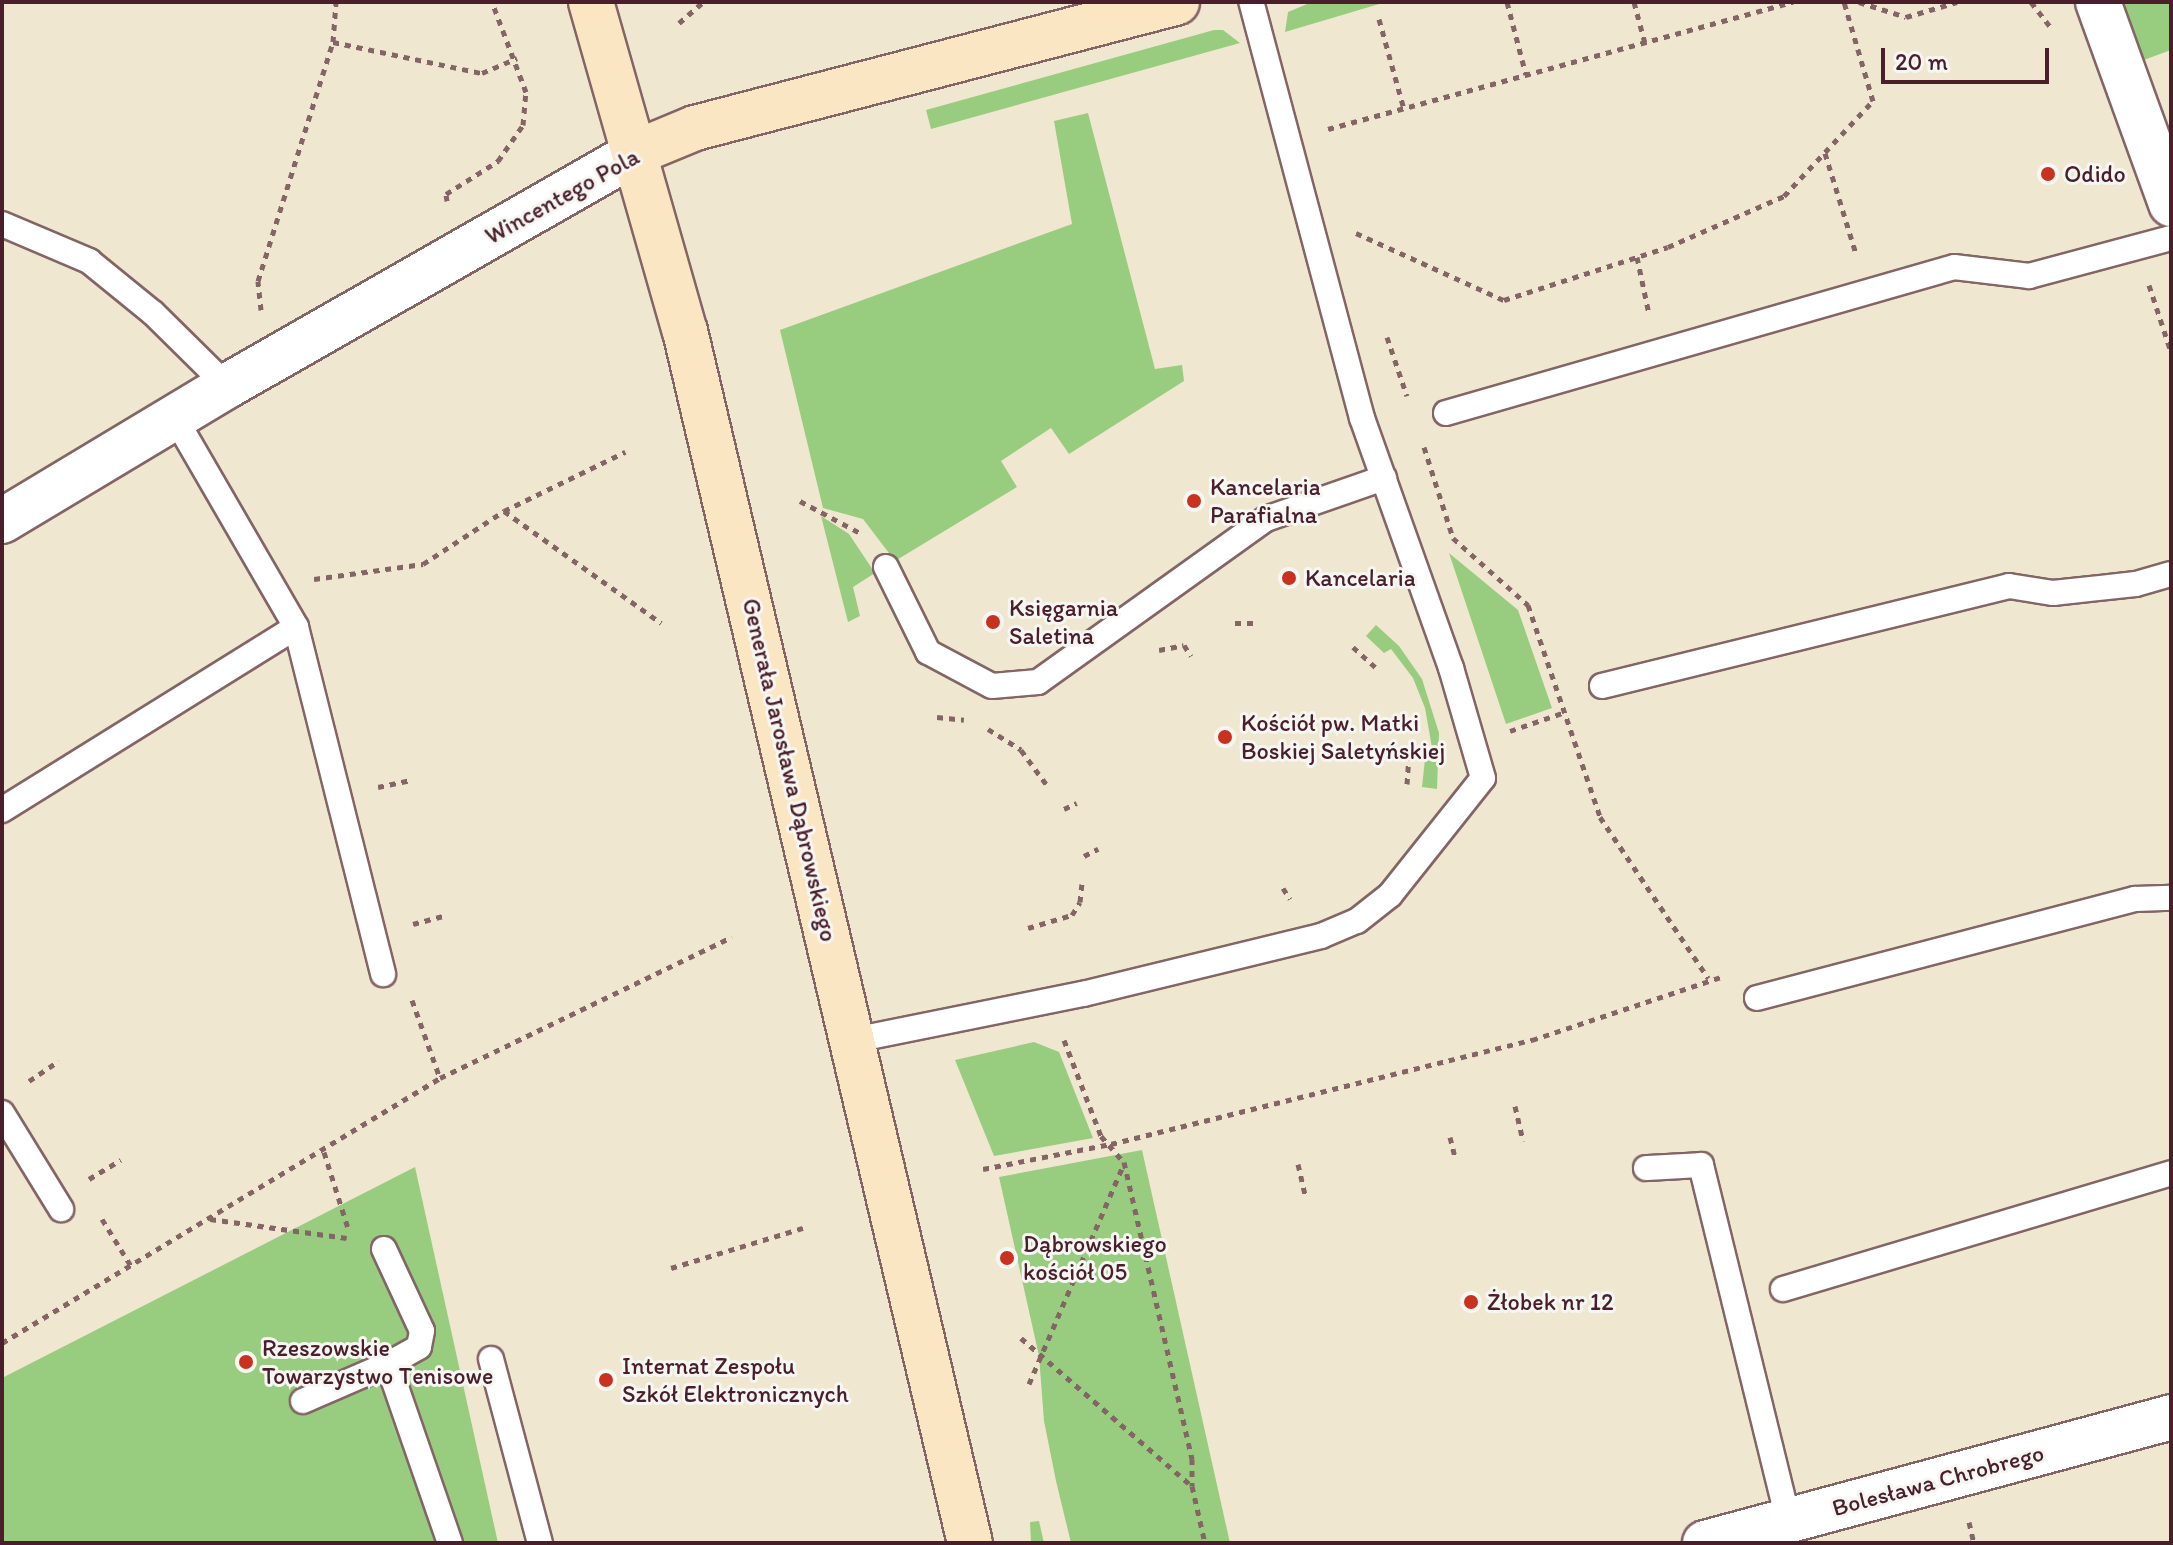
<!DOCTYPE html>
<html>
<head>
<meta charset="utf-8">
<style>
	body { margin:0 }
	#map { position:relative; width:2173px; height:1545px; overflow:hidden; background:#f0e7d0; font-family:Itim,sans-serif }
	div>[style] { position:absolute }
	.green>* { inset:0; background:#98cd7f }
	.path>* { height:5px; margin-top:-2.5px; transform-origin:0; background:repeating-linear-gradient(90deg,#846565 0 6px,transparent 0 12px) }
	.roads { filter:drop-shadow(2px 0 #846565) drop-shadow(-2px 0 #846565) drop-shadow(0 2px #846565) drop-shadow(0 -2px #846565) }
	.lane>* { height:24px; margin:-12px; padding:0 12px; transform-origin:12px; border-radius:12px; background:#fff }
	.street>* { height:44px; margin:-22px; padding:0 22px; transform-origin:22px; border-radius:22px; background:#fff }
	.secondary>* { height:44px; margin:-22px; padding:0 22px; transform-origin:22px; border-radius:22px; background:#fbe6c4 }
	.dots>* { width:22px; height:22px; translate:-50% -50%; box-sizing:border-box; border:4px solid #f6f6f2; border-radius:50% }
	span { translate:-50% -50%; white-space:nowrap; text-align:center; line-height:1.15; -webkit-text-stroke:6px #f6f6f2; paint-order:stroke }
	.poi-label { font-size:24px; color:#4a1f2b }
	.left { translate:0 -50%; text-align:left }
	.street-label { font-size:24px; color:#4a1f2b }
	.frame { position:absolute; inset:0; border:4px solid #4a1f2b; pointer-events:none }
	.scale { position:absolute; left:1881px; top:48px; width:168px; height:36px; box-sizing:border-box; border:4px solid #4a1f2b; border-top:0; padding-left:10px; font-size:24px; line-height:28px; white-space:nowrap; color:#4a1f2b; -webkit-text-stroke:6px #f6f6f2; paint-order:stroke }
</style>
</head>
<body>
<div id="map">
	<div class="green">
		<i style="clip-path:polygon(1312px 2px,1386px 2px,1285px 32px,1288px 12px)"></i>
		<i style="clip-path:polygon(2121px 2px,2171px 2px,2171px 50px,2141px 61px)"></i>
		<i style="clip-path:polygon(1214px 30px,1223px 30px,1240px 43px,931px 129px,926px 110px)"></i>
		<i style="clip-path:polygon(1088px 113px,1155px 369px,1182px 365px,1184px 381px,1069px 454px,1051px 428px,1001px 461px,1017px 487px,895px 561px,863px 519px,823px 508px,780px 330px,1072px 224px,1054px 121px)"></i>
		<i style="clip-path:polygon(821px 516px,849px 534px,875px 573px,853px 587px,860px 616px,848px 622px)"></i>
		<i style="clip-path:polygon(1449px 553px,1518px 610px,1552px 708px,1506px 724px)"></i>
		<i style="clip-path:polygon(1376px 625px,1399px 646px,1422px 679px,1439px 733px,1437px 789px,1422px 787px,1425px 759px,1434px 759px,1425px 708px,1413px 678px,1391px 649px,1384px 653px,1366px 636px)"></i>
		<i style="clip-path:polygon(1034px 1042px,1059px 1052px,1093px 1138px,994px 1156px,955px 1060px)"></i>
		<i style="clip-path:polygon(1142px 1150px,1230px 1543px,1071px 1543px,1056px 1481px,1044px 1421px,1039px 1356px,999px 1177px)"></i>
		<i style="clip-path:polygon(415px 1167px,498px 1543px,2px 1543px,2px 1378px)"></i>
		<i style="clip-path:polygon(1039px 1521px,1044px 1543px,1031px 1543px,1030px 1522px)"></i>
	</div>
	<div class="path">
		<i style="left:1507px;top:2px;width:75px;rotate:75.4deg"></i>
		<i style="left:1634px;top:2px;width:42px;rotate:75deg"></i>
		<i style="left:1859px;top:2px;width:49px;rotate:17.7deg"></i>
		<i style="left:1906px;top:17px;width:53px;rotate:-16.4deg"></i>
		<i style="left:2031px;top:2px;width:31px;rotate:52deg"></i>
		<i style="left:1379px;top:19px;width:93px;rotate:74.5deg"></i>
		<i style="left:679px;top:23px;width:32px;rotate:-41deg"></i>
		<i style="left:333px;top:42px;width:152px;rotate:11.8deg"></i>
		<i style="left:482px;top:73px;width:38px;rotate:-23deg"></i>
		<i style="left:1328px;top:129px;width:482px;rotate:-15.3deg"></i>
		<i style="left:1825px;top:153px;width:106px;rotate:72.9deg"></i>
		<i style="left:447px;top:201px;width:7px;rotate:-98deg"></i>
		<i style="left:446px;top:194px;width:62px;rotate:-32.4deg"></i>
		<i style="left:498px;top:161px;width:44px;rotate:-55.2deg"></i>
		<i style="left:523px;top:125px;width:33px;rotate:-85deg"></i>
		<i style="left:526px;top:92px;width:96px;rotate:-110.7deg"></i>
		<i style="left:1356px;top:233px;width:162px;rotate:24.4deg"></i>
		<i style="left:1504px;top:300px;width:172px;rotate:-17.9deg"></i>
		<i style="left:1668px;top:247px;width:127px;rotate:-23.7deg"></i>
		<i style="left:1784px;top:196px;width:130px;rotate:-46.9deg"></i>
		<i style="left:1873px;top:101px;width:103px;rotate:-106.3deg"></i>
		<i style="left:1637px;top:257px;width:58px;rotate:78.1deg"></i>
		<i style="left:2149px;top:285px;width:71px;rotate:71.8deg"></i>
		<i style="left:261px;top:310px;width:29px;rotate:-96deg"></i>
		<i style="left:258px;top:281px;width:250px;rotate:-72.6deg"></i>
		<i style="left:333px;top:42px;width:40px;rotate:-85.7deg"></i>
		<i style="left:1387px;top:337px;width:62px;rotate:71.3deg"></i>
		<i style="left:1424px;top:447px;width:96px;rotate:72.3deg"></i>
		<i style="left:1453px;top:538px;width:101px;rotate:41.8deg"></i>
		<i style="left:1528px;top:605px;width:224px;rotate:71.2deg"></i>
		<i style="left:1600px;top:817px;width:194px;rotate:56.1deg"></i>
		<i style="left:800px;top:501px;width:70px;rotate:28deg"></i>
		<i style="left:504px;top:511px;width:135px;rotate:-26deg"></i>
		<i style="left:314px;top:579px;width:110px;rotate:-7.8deg"></i>
		<i style="left:423px;top:564px;width:97px;rotate:-33.2deg"></i>
		<i style="left:504px;top:511px;width:193px;rotate:35.5deg"></i>
		<i style="left:1235px;top:623px;width:20px"></i>
		<i style="left:1353px;top:647px;width:31px;rotate:42deg"></i>
		<i style="left:1159px;top:650px;width:25px;rotate:-11deg"></i>
		<i style="left:1184px;top:645px;width:13px;rotate:58deg"></i>
		<i style="left:937px;top:717px;width:27px;rotate:6deg"></i>
		<i style="left:988px;top:729px;width:39px;rotate:32deg"></i>
		<i style="left:1021px;top:750px;width:47px;rotate:53.6deg"></i>
		<i style="left:1510px;top:731px;width:58px;rotate:-19.1deg"></i>
		<i style="left:1407px;top:784px;width:29px;rotate:-86deg"></i>
		<i style="left:378px;top:787px;width:35px;rotate:-12deg"></i>
		<i style="left:1064px;top:809px;width:14px;rotate:-25deg"></i>
		<i style="left:1084px;top:856px;width:16px;rotate:-27deg"></i>
		<i style="left:1283px;top:888px;width:13px;rotate:58deg"></i>
		<i style="left:413px;top:924px;width:31px;rotate:-15deg"></i>
		<i style="left:1028px;top:928px;width:46px;rotate:-16.5deg"></i>
		<i style="left:1072px;top:915px;width:15px;rotate:-58deg"></i>
		<i style="left:1080px;top:902px;width:18px;rotate:-84deg"></i>
		<i style="left:412px;top:1000px;width:83px;rotate:70.3deg"></i>
		<i style="left:1064px;top:1040px;width:103px;rotate:68.9deg"></i>
		<i style="left:1101px;top:1136px;width:35px;rotate:49deg"></i>
		<i style="left:1124px;top:1162px;width:305px;rotate:77.1deg"></i>
		<i style="left:1192px;top:1459px;width:27px;rotate:90deg"></i>
		<i style="left:1192px;top:1486px;width:58px;rotate:77.2deg"></i>
		<i style="left:29px;top:1081px;width:36px;rotate:-34deg"></i>
		<i style="left:1515px;top:1106px;width:36px;rotate:77deg"></i>
		<i style="left:1450px;top:1137px;width:21px;rotate:76deg"></i>
		<i style="left:324px;top:1152px;width:80px;rotate:72.5deg"></i>
		<i style="left:1298px;top:1164px;width:31px;rotate:77deg"></i>
		<i style="left:983px;top:1169px;width:130px;rotate:-11.1deg"></i>
		<i style="left:1111px;top:1144px;width:434px;rotate:-13.9deg"></i>
		<i style="left:1532px;top:1040px;width:202px;rotate:-18.4deg"></i>
		<i style="left:89px;top:1179px;width:37px;rotate:-31deg"></i>
		<i style="left:102px;top:1219px;width:55px;rotate:58.3deg"></i>
		<i style="left:210px;top:1219px;width:138px;rotate:7.9deg"></i>
		<i style="left:671px;top:1268px;width:138px;rotate:-16.9deg"></i>
		<i style="left:1021px;top:1338px;width:225px;rotate:40.9deg"></i>
		<i style="left:2px;top:1343px;width:512px;rotate:-31.17deg"></i>
		<i style="left:440px;top:1078px;width:324px;rotate:-25.8deg"></i>
		<i style="left:1029px;top:1384px;width:241px;rotate:-66.7deg"></i>
		<i style="left:1969px;top:1522px;width:22px;rotate:77deg"></i>
	</div>
	<div class="roads">
		<div class="lane">
			<i style="left:2px;top:224px;width:95px;rotate:23deg"></i>
			<i style="left:89px;top:261px;width:82px;rotate:39.1deg"></i>
			<i style="left:153px;top:313px;width:104px;rotate:44.6deg"></i>
			<i style="left:1446px;top:413px;width:529px;rotate:-16.03deg"></i>
			<i style="left:1954px;top:267px;width:76px;rotate:6.8deg"></i>
			<i style="left:2029px;top:276px;width:147px;rotate:-15deg"></i>
			<i style="left:175px;top:418px;width:241px;rotate:59.9deg"></i>
			<i style="left:296px;top:627px;width:358px;rotate:75.9deg"></i>
			<i style="left:886px;top:567px;width:95px;rotate:63.7deg"></i>
			<i style="left:928px;top:652px;width:72px;rotate:28deg"></i>
			<i style="left:992px;top:686px;width:46px;rotate:-5deg"></i>
			<i style="left:1038px;top:682px;width:280px;rotate:-35.6deg"></i>
			<i style="left:1266px;top:519px;width:125px;rotate:-19.2deg"></i>
			<i style="left:1602px;top:686px;width:419px;rotate:-13.8deg"></i>
			<i style="left:2009px;top:586px;width:45px;rotate:9deg"></i>
			<i style="left:2053px;top:593px;width:83px;rotate:-6.2deg"></i>
			<i style="left:2136px;top:584px;width:36px;rotate:-16deg"></i>
			<i style="left:2px;top:810px;width:346px;rotate:-31.9deg"></i>
			<i style="left:1757px;top:998px;width:391px;rotate:-14.7deg"></i>
			<i style="left:2135px;top:899px;width:36px;rotate:-2deg"></i>
			<i style="left:854px;top:1040px;width:234px;rotate:-11.4deg"></i>
			<i style="left:1083px;top:994px;width:245px;rotate:-13.7deg"></i>
			<i style="left:1321px;top:936px;width:39px;rotate:-23deg"></i>
			<i style="left:1357px;top:921px;width:42px;rotate:-38.2deg"></i>
			<i style="left:1390px;top:895px;width:149px;rotate:-51.5deg"></i>
			<i style="left:1483px;top:778px;width:115px;rotate:-106.2deg"></i>
			<i style="left:1451px;top:668px;width:265px;rotate:-109.6deg"></i>
			<i style="left:1362px;top:418px;width:431px;rotate:-104.9deg"></i>
			<i style="left:2px;top:1113px;width:113px;rotate:58.4deg"></i>
			<i style="left:1646px;top:1168px;width:55px;rotate:-3.1deg"></i>
			<i style="left:1701px;top:1165px;width:366px;rotate:76.2deg"></i>
			<i style="left:384px;top:1249px;width:90px;rotate:65.1deg"></i>
			<i style="left:422px;top:1331px;width:16px;rotate:101deg"></i>
			<i style="left:419px;top:1347px;width:35px;rotate:151deg"></i>
			<i style="left:388px;top:1364px;width:189px;rotate:70.9deg"></i>
			<i style="left:1783px;top:1289px;width:405px;rotate:-16.6deg"></i>
			<i style="left:491px;top:1359px;width:190px;rotate:75.1deg"></i>
			<i style="left:303px;top:1401px;width:93px;rotate:-23.5deg"></i>
		</div>
		<div class="street">
			<i style="left:2098px;top:2px;width:215px;rotate:70.1deg"></i>
			<i style="left:2px;top:521px;width:262px;rotate:-31deg"></i>
			<i style="left:227px;top:386px;width:472px;rotate:-29.7deg"></i>
			<i style="left:1705px;top:1543px;width:483px;rotate:-15.1deg"></i>
		</div>
		<div class="secondary">
			<i style="left:591px;top:2px;width:342px;rotate:74.1deg"></i>
			<i style="left:685px;top:331px;width:1245px;rotate:76.77deg"></i>
			<i style="left:637px;top:152px;width:63px;rotate:-22.5deg"></i>
			<i style="left:695px;top:128px;width:498px;rotate:-14.6deg"></i>
		</div>
	</div>
	<div class="dots">
		<i style="left:2048px;top:174px;background:#c8321e"></i>
		<i style="left:1194px;top:501px;background:#c8321e"></i>
		<i style="left:1289px;top:578px;background:#c8321e"></i>
		<i style="left:993px;top:622px;background:#c8321e"></i>
		<i style="left:1225px;top:737px;background:#c8321e"></i>
		<i style="left:1007px;top:1258px;background:#c8321e"></i>
		<i style="left:1471px;top:1302px;background:#c8321e"></i>
		<i style="left:246px;top:1362px;background:#c8321e"></i>
		<i style="left:606px;top:1380px;background:#c8321e"></i>
	</div>
	<div class="poi-label">
		<span class="left" style="left:2064px;top:174px">Odido</span>
		<span class="left" style="left:1210px;top:501px">Kancelaria<br>Parafialna</span>
		<span class="left" style="left:1305px;top:578px">Kancelaria</span>
		<span class="left" style="left:1009px;top:622px">Księgarnia<br>Saletina</span>
		<span class="left" style="left:1241px;top:737px">Kościół pw. Matki<br>Boskiej Saletyńskiej</span>
		<span class="left" style="left:1023px;top:1258px">Dąbrowskiego<br>kościół 05</span>
		<span class="left" style="left:1487px;top:1302px">Żłobek nr 12</span>
		<span class="left" style="left:262px;top:1362px">Rzeszowskie<br>Towarzystwo Tenisowe</span>
		<span class="left" style="left:622px;top:1380px">Internat Zespołu<br>Szkół Elektronicznych</span>
	</div>
	<div class="street-label">
		<span style="left:562px;top:196px;rotate:-29deg">Wincentego Pola</span>
		<span style="left:790px;top:770px;rotate:77deg">Generała Jarosława Dąbrowskiego</span>
		<span style="left:1938px;top:1480px;rotate:-15deg">Bolesława Chrobrego</span>
	</div>
	<div class="frame"></div>
	<div class="scale">20 m</div>
</div>
</body>
</html>
